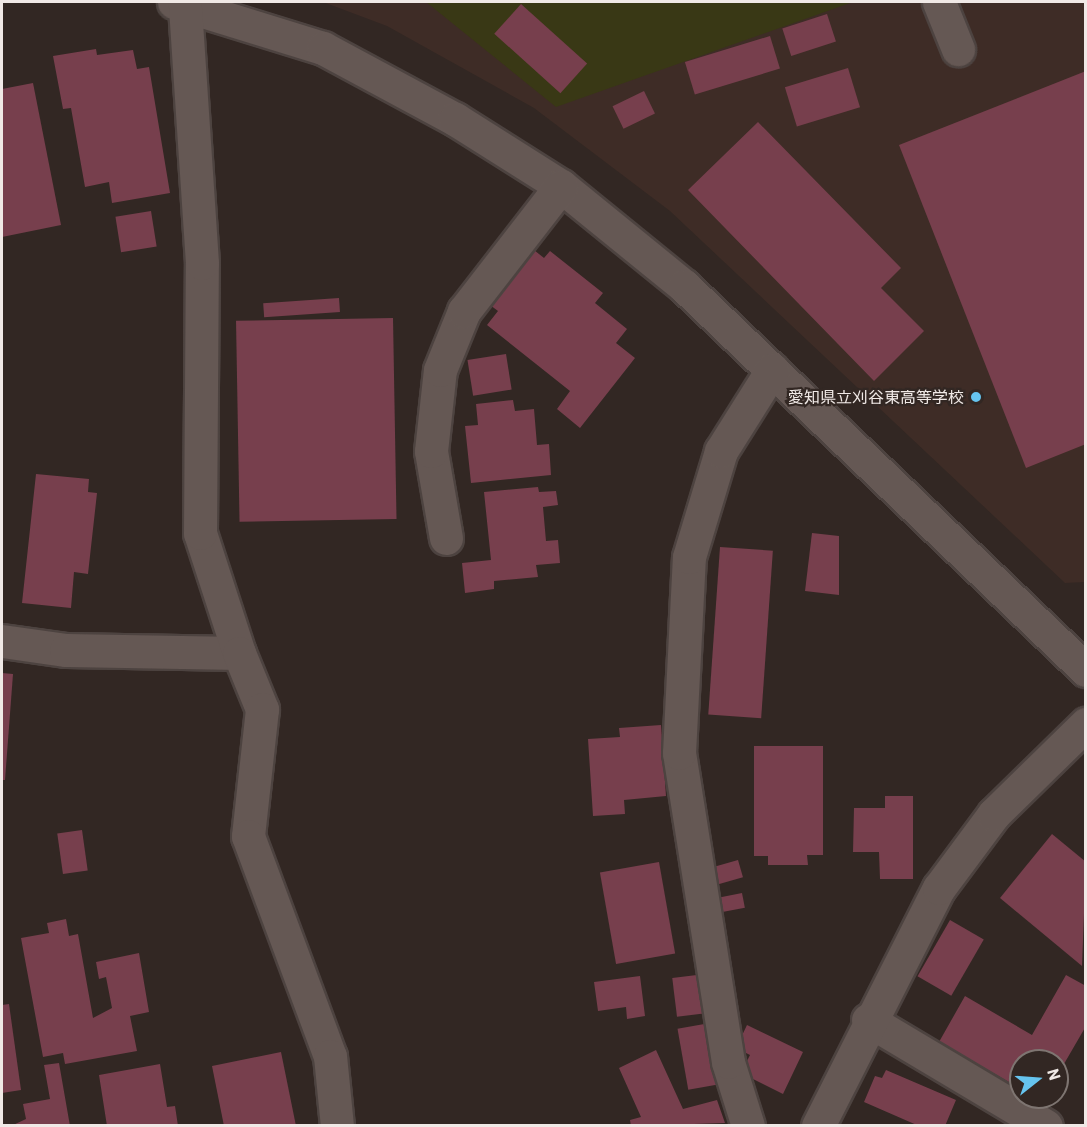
<!DOCTYPE html>
<html>
<head>
<meta charset="utf-8">
<style>
	body { margin:0 }
	#map { position:relative; width:1087px; height:1127px; overflow:hidden; background:#322723; font-family:Barlow,"Noto Sans JP",sans-serif }
	div>[style] { position:absolute }
	.built>* { inset:0; background:#3e2c26 }
	.green>* { inset:0; background:#393815 }
	.building>* { inset:0; background:#773f4d; transform-origin:0 0 }
	.roads { filter:drop-shadow(2px 0 #4d4340) drop-shadow(-2px 0 #4d4340) drop-shadow(0 2px #4d4340) drop-shadow(0 -2px #4d4340) }
	.minor>* { height:33px; margin:-16.5px; padding:0 16.5px; transform-origin:16.5px; border-radius:16.5px; background:#655854 }
	.dots>* { width:16px; height:16px; translate:-50% -50%; box-sizing:border-box; border:3px solid #322723; border-radius:50% }
	span { translate:-50% -50%; white-space:nowrap; text-align:center; line-height:1.15; -webkit-text-stroke:4.5px #322723; paint-order:stroke }
	.poi-label { font-size:16px; color:#f0e9e6 }
	.right { translate:-100% -50%; text-align:right }
	.frame { position:absolute; inset:0; border:3px solid #f0e9e6; pointer-events:none }
	.north { position:absolute; left:1009px; top:1049px; width:60px; height:60px; box-sizing:border-box; background:#322723; border:2px solid #7e7571; border-radius:50%; rotate:73deg; font-size:16px; font-weight:700; line-height:24px; text-align:center; color:#f0e9e6 }
	.north::after { content:''; display:block; margin:auto; width:21px; height:27px; background:#66c4ef; clip-path:polygon(50% 0,100% 100%,50% 72%,0 100%) }
</style>
</head>
<body>
<div id="map">
	<div class="built">
		<i style="clip-path:polygon(323px 2px,1085px 2px,1085px 582px,1065px 583px,670px 211px,534px 108px,387px 26px)"></i>
	</div>
	<div class="green">
		<i style="clip-path:polygon(426px 2px,853px 2px,556px 107px)"></i>
	</div>
	<div class="building">
		<i style="left:521px;top:4px;width:89px;height:40px;rotate:42deg"></i>
		<i style="left:827px;top:14px;width:29px;height:47px;rotate:72deg"></i>
		<i style="left:770px;top:36px;width:34px;height:89px;rotate:73deg"></i>
		<i style="clip-path:polygon(96px 49px,97px 55px,133px 50px,137px 69px,149px 67px,170px 193px,112px 203px,109px 182px,85px 187px,71px 108px,63px 109px,53px 56px)"></i>
		<i style="left:848px;top:68px;width:41px;height:66px;rotate:73deg"></i>
		<i style="clip-path:polygon(1086px 71px,1086px 444px,1026px 468px,899px 145px)"></i>
		<i style="clip-path:polygon(33px 83px,61px 225px,2px 237px,2px 89px)"></i>
		<i style="left:644px;top:91px;width:25px;height:35px;rotate:64deg"></i>
		<i style="clip-path:polygon(758px 122px,901px 268px,881px 288px,924px 331px,874px 381px,688px 190px)"></i>
		<i style="left:151px;top:211px;width:36px;height:36px;rotate:81deg"></i>
		<i style="clip-path:polygon(534px 250px,544px 258px,550px 251px,603px 293px,595px 303px,627px 329px,616px 343px,635px 358px,580px 428px,557px 409px,570px 391px,487px 325px,498px 311px,490px 305px)"></i>
		<i style="left:339px;top:298px;width:14px;height:76px;rotate:86deg"></i>
		<i style="left:393px;top:318px;width:201px;height:157px;rotate:89deg"></i>
		<i style="left:506px;top:354px;width:36px;height:39px;rotate:81deg"></i>
		<i style="clip-path:polygon(513px 400px,515px 411px,534px 409px,537px 445px,549px 444px,551px 475px,471px 483px,465px 426px,478px 425px,476px 404px)"></i>
		<i style="clip-path:polygon(36px 474px,89px 479px,88px 492px,97px 493px,88px 574px,74px 572px,71px 608px,22px 603px)"></i>
		<i style="clip-path:polygon(538px 487px,539px 492px,556px 491px,558px 505px,543px 507px,546px 541px,558px 540px,560px 563px,536px 565px,538px 577px,494px 581px,494px 589px,465px 593px,462px 563px,491px 560px,484px 492px)"></i>
		<i style="clip-path:polygon(812px 533px,839px 536px,839px 595px,805px 591px)"></i>
		<i style="left:720px;top:547px;width:53px;height:168px;rotate:4deg"></i>
		<i style="clip-path:polygon(2px 673px,13px 674px,5px 780px,2px 780px)"></i>
		<i style="clip-path:polygon(661px 725px,666px 796px,624px 800px,625px 814px,593px 816px,588px 739px,620px 737px,619px 728px)"></i>
		<i style="clip-path:polygon(754px 746px,823px 746px,823px 855px,807px 855px,808px 865px,768px 865px,768px 856px,754px 856px)"></i>
		<i style="clip-path:polygon(885px 796px,913px 796px,913px 879px,880px 879px,879px 852px,853px 852px,854px 808px,885px 808px)"></i>
		<i style="left:82px;top:830px;width:41px;height:25px;rotate:82deg"></i>
		<i style="clip-path:polygon(1052px 834px,1086px 862px,1082px 966px,1000px 898px)"></i>
		<i style="left:738px;top:860px;width:18px;height:31px;rotate:74deg"></i>
		<i style="left:659px;top:862px;width:93px;height:60px;rotate:80deg"></i>
		<i style="left:742px;top:893px;width:15px;height:23px;rotate:79deg"></i>
		<i style="clip-path:polygon(66px 919px,69px 936px,78px 934px,93px 1018px,112px 1008px,106px 977px,99px 979px,96px 962px,139px 953px,149px 1012px,130px 1016px,137px 1051px,65px 1064px,63px 1053px,43px 1057px,21px 938px,49px 933px,47px 923px)"></i>
		<i style="left:950px;top:920px;width:39px;height:65px;rotate:30deg"></i>
		<i style="left:705px;top:974px;width:39px;height:33px;rotate:83deg"></i>
		<i style="clip-path:polygon(1066px 975px,1086px 986px,1086px 1026px,1057px 1076px,1057px 1061px,1021px 1061px,1021px 1089px,939px 1042px,965px 996px,1032px 1035px)"></i>
		<i style="clip-path:polygon(640px 976px,645px 1016px,627px 1019px,626px 1007px,598px 1011px,594px 982px)"></i>
		<i style="clip-path:polygon(9px 1004px,21px 1090px,2px 1093px,2px 1005px)"></i>
		<i style="left:710px;top:1023px;width:62px;height:33px;rotate:80deg"></i>
		<i style="clip-path:polygon(747px 1025px,803px 1052px,783px 1094px,741px 1073px,750px 1055px,736px 1048px)"></i>
		<i style="clip-path:polygon(656px 1050px,683px 1109px,717px 1100px,725px 1123px,631px 1126px,630px 1120px,641px 1117px,619px 1068px)"></i>
		<i style="clip-path:polygon(281px 1052px,296px 1126px,224px 1126px,212px 1066px)"></i>
		<i style="clip-path:polygon(59px 1063px,70px 1126px,11px 1126px,26px 1119px,23px 1104px,50px 1099px,44px 1065px)"></i>
		<i style="clip-path:polygon(160px 1064px,167px 1107px,175px 1106px,178px 1126px,107px 1126px,99px 1075px)"></i>
		<i style="clip-path:polygon(886px 1070px,956px 1100px,945px 1126px,919px 1126px,864px 1102px,875px 1076px,882px 1078px)"></i>
	</div>
	<div class="roads">
		<div class="minor">
			<i style="left:174px;top:2px;width:156px;rotate:17.2deg"></i>
			<i style="left:323px;top:48px;width:150px;rotate:28.3deg"></i>
			<i style="left:455px;top:119px;width:125px;rotate:32.3deg"></i>
			<i style="left:561px;top:186px;width:159px;rotate:39.1deg"></i>
			<i style="left:684px;top:286px;width:556px;rotate:43.69deg"></i>
			<i style="left:939px;top:2px;width:51px;rotate:68deg"></i>
			<i style="left:446px;top:538px;width:88px;rotate:-99.8deg"></i>
			<i style="left:431px;top:451px;width:81px;rotate:-83.7deg"></i>
			<i style="left:440px;top:370px;width:64px;rotate:-67.9deg"></i>
			<i style="left:464px;top:311px;width:158px;rotate:-52.2deg"></i>
			<i style="left:2px;top:641px;width:65px;rotate:8deg"></i>
			<i style="left:66px;top:650px;width:173px;rotate:1deg"></i>
			<i style="left:239px;top:653px;width:126px;rotate:-108deg"></i>
			<i style="left:200px;top:533px;width:270px;rotate:-89.6deg"></i>
			<i style="left:202px;top:263px;width:260px;rotate:-93.8deg"></i>
			<i style="left:239px;top:653px;width:61px;rotate:67.7deg"></i>
			<i style="left:262px;top:709px;width:128px;rotate:96.3deg"></i>
			<i style="left:248px;top:836px;width:235px;rotate:69.6deg"></i>
			<i style="left:330px;top:1056px;width:70px;rotate:84.3deg"></i>
			<i style="left:868px;top:1020px;width:207px;rotate:30.8deg"></i>
			<i style="left:748px;top:1126px;width:67px;rotate:-107.4deg"></i>
			<i style="left:728px;top:1062px;width:313px;rotate:-99deg"></i>
			<i style="left:679px;top:753px;width:196px;rotate:-87.1deg"></i>
			<i style="left:689px;top:557px;width:111px;rotate:-73.2deg"></i>
			<i style="left:721px;top:451px;width:96px;rotate:-57.8deg"></i>
			<i style="left:818px;top:1126px;width:267px;rotate:-63.1deg"></i>
			<i style="left:939px;top:888px;width:92px;rotate:-53.4deg"></i>
			<i style="left:994px;top:814px;width:129px;rotate:-44.4deg"></i>
		</div>
	</div>
	<div class="dots">
		<i style="left:976px;top:397px;background:#66c4ef"></i>
	</div>
	<div class="poi-label">
		<span class="right" style="left:964px;top:397px">愛知県立刈谷東高等学校</span>
	</div>
	<div class="frame"></div>
	<div class="north">N</div>
</div>
</body>
</html>
